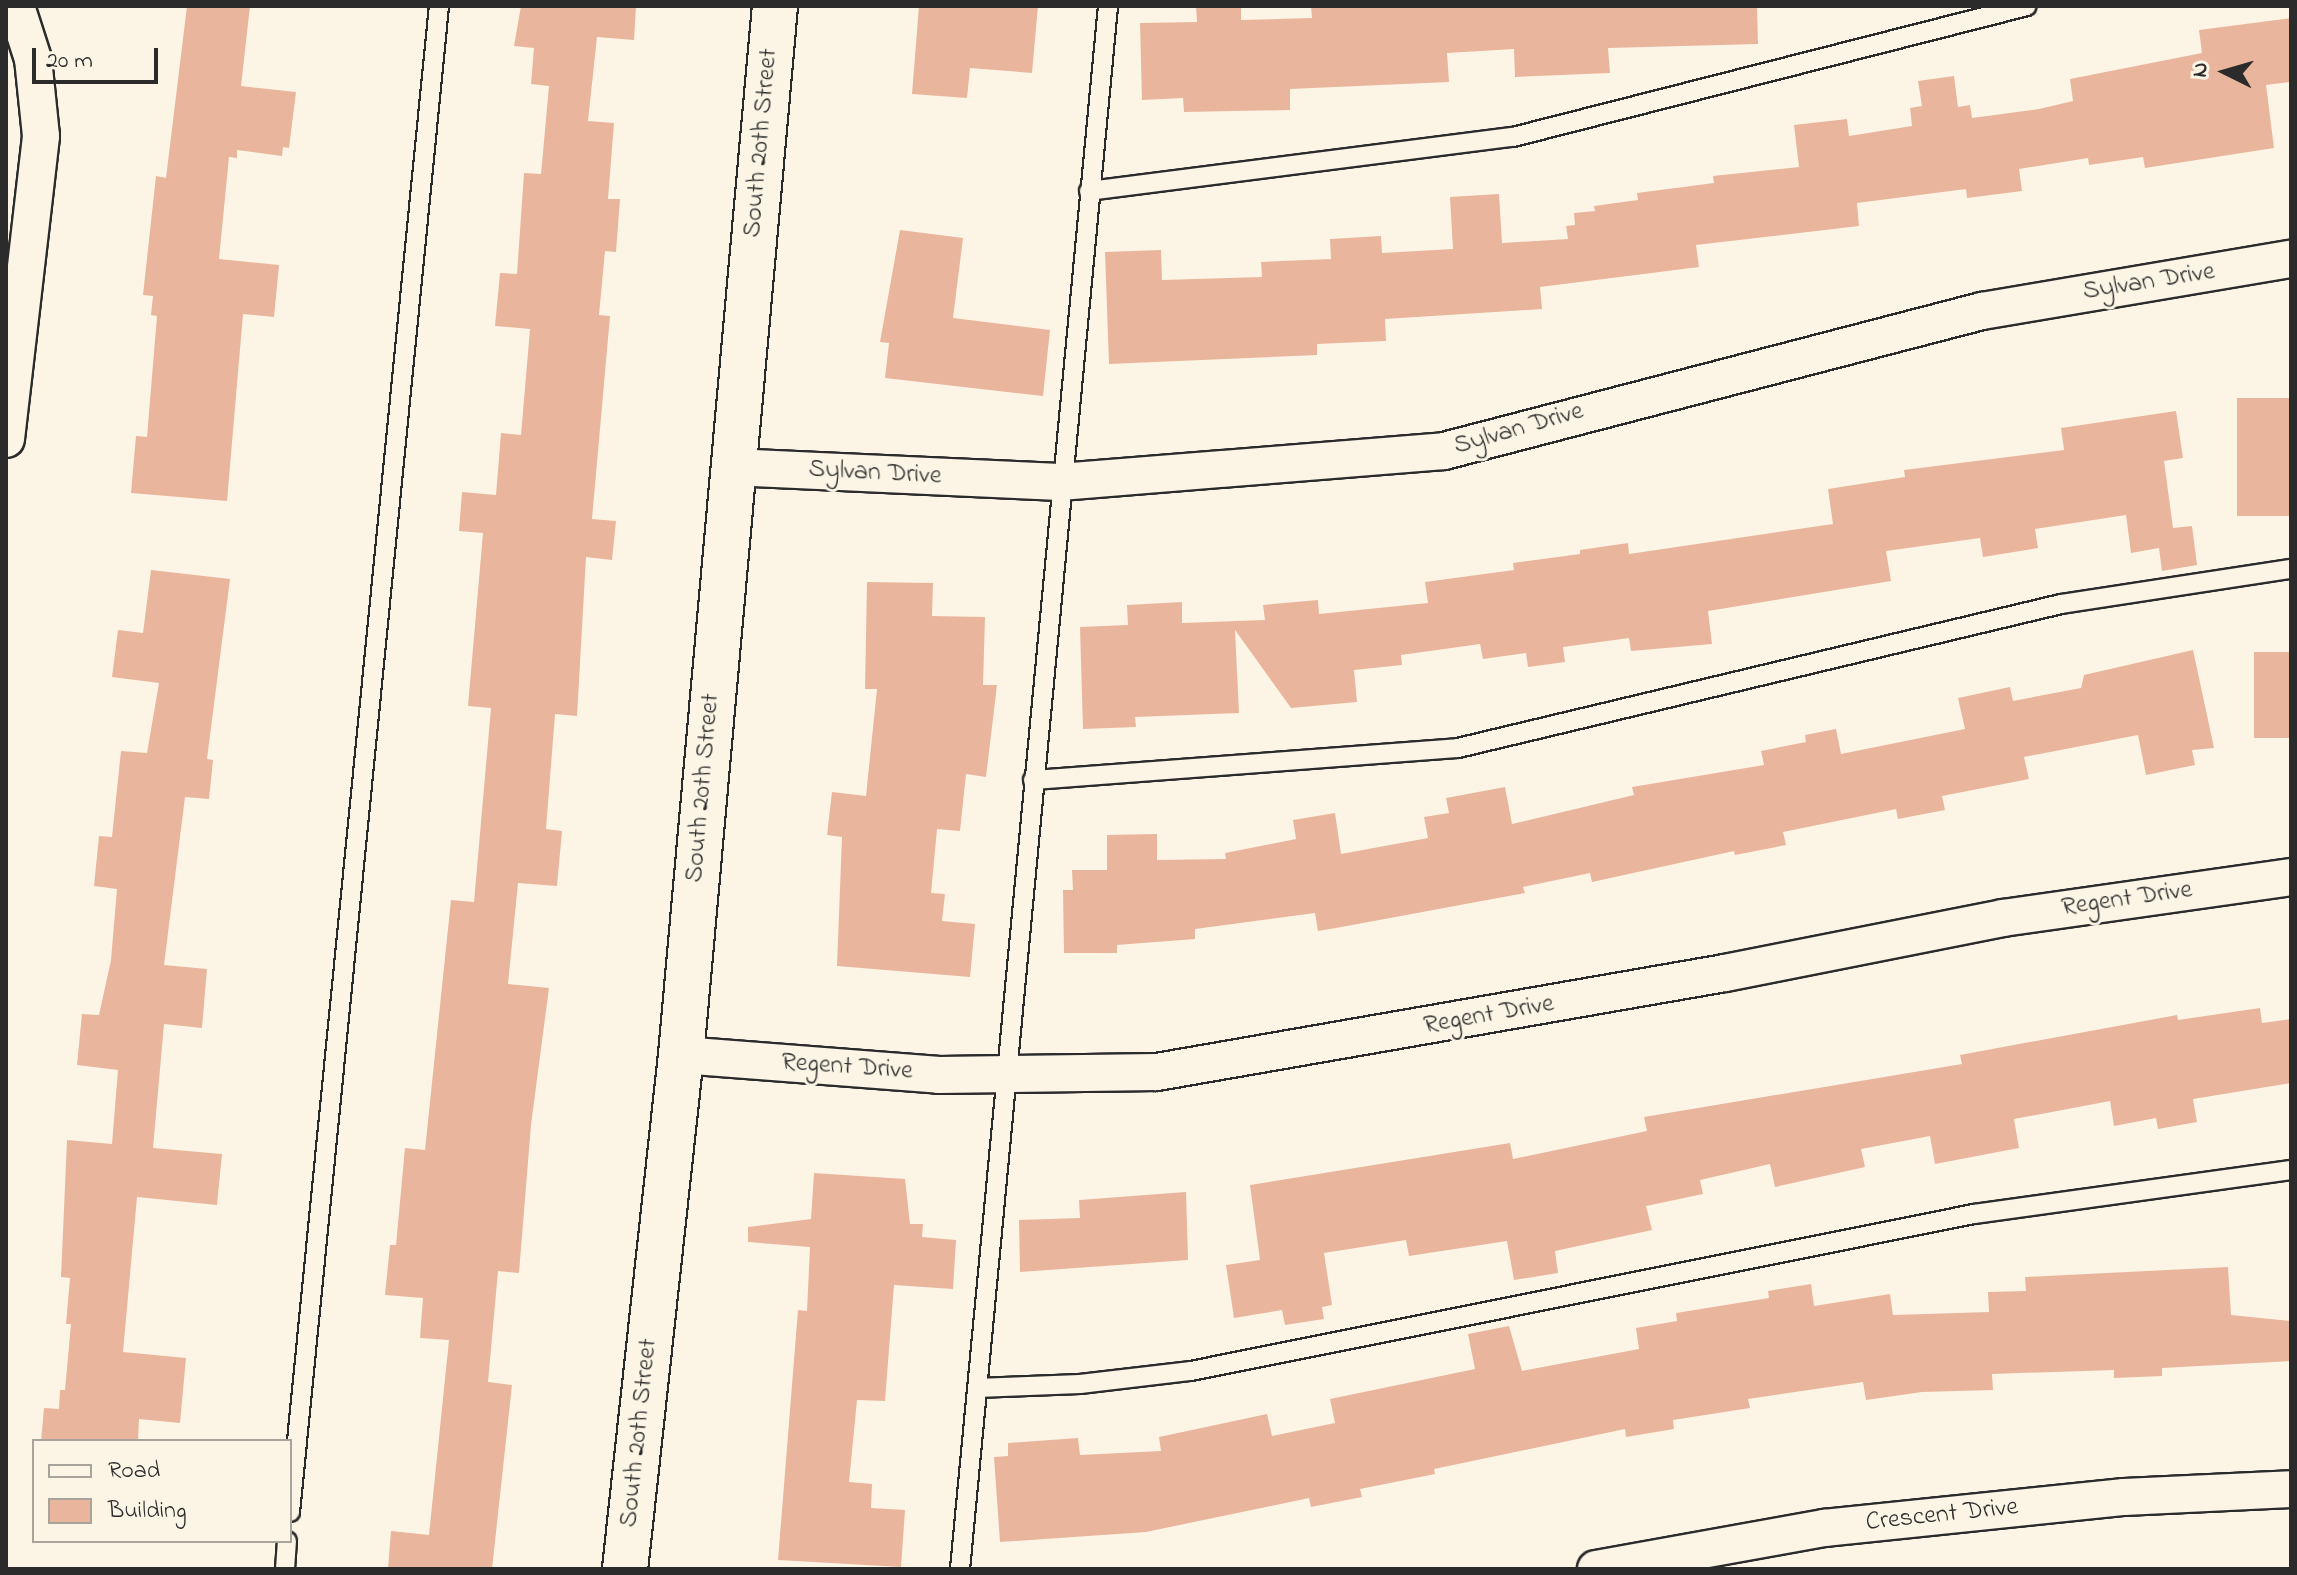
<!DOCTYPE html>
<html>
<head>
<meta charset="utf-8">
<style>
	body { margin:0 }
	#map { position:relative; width:2297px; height:1575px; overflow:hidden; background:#fcf5e5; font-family:"Indie Flower",sans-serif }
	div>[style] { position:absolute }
	.building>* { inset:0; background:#eab59d; transform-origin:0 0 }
	.roads { filter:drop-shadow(2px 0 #2b2b2b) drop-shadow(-2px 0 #2b2b2b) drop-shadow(0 2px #2b2b2b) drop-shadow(0 -2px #2b2b2b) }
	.lane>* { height:18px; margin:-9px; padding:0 9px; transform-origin:9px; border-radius:9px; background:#fcf5e5 }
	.street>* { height:36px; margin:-18px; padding:0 18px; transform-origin:18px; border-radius:18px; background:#fcf5e5 }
	.secondary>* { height:44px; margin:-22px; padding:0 22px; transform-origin:22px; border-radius:22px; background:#fcf5e5 }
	span { translate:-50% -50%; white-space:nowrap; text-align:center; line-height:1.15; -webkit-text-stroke:6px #fcf5e5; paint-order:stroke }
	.street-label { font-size:26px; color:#2b2b2b }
	.frame { position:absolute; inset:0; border:8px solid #2b2b2b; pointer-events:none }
	.legend { position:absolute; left:32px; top:1439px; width:260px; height:104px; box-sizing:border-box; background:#fcf5e5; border:2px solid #a8a49b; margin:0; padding:10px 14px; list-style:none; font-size:24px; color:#2b2b2b }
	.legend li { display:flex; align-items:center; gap:16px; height:40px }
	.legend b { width:40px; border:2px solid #a8a49b }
	.north { position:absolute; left:2185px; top:32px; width:80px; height:80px; -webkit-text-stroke:6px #fcf5e5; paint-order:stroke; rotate:275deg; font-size:22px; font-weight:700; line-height:32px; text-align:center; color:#2b2b2b }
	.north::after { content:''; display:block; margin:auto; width:28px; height:36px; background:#2b2b2b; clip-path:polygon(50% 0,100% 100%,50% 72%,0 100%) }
	.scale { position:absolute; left:32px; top:48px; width:126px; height:36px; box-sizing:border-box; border:4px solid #2b2b2b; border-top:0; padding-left:10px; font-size:24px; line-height:28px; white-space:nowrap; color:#2b2b2b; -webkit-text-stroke:6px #fcf5e5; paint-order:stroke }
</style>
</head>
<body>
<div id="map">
	<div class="building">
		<i style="clip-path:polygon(187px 6px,250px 6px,241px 86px,296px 92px,289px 148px,283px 147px,282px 156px,237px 150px,237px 158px,229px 157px,219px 259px,279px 265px,274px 317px,243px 314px,227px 501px,131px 493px,136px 436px,147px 437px,157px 316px,151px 315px,153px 296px,143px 295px,156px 176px,166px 178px)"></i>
		<i style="clip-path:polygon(521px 6px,636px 6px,634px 40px,597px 37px,588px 121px,614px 123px,608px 199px,620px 199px,616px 252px,605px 251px,599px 315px,610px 316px,592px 519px,616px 521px,612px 560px,586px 557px,577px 716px,555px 714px,546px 829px,562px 831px,557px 886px,518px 883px,508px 984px,549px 988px,531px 1125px,519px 1273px,498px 1271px,488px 1382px,512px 1385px,492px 1569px,388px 1569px,391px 1531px,429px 1535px,449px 1340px,420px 1338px,423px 1298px,385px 1295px,390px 1245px,396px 1245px,405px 1148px,425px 1150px,451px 900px,474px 902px,491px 708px,468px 706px,483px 533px,459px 531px,462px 492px,496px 495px,501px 433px,521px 435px,530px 329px,495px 326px,500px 273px,517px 274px,524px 173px,541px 174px,549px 86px,531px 84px,534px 48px,514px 46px)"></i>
		<i style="clip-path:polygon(919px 6px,1038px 6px,1032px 73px,970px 68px,967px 98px,912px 94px)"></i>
		<i style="clip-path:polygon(1196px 6px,1241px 6px,1241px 20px,1312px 18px,1311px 6px,1757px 6px,1758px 44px,1608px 48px,1610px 73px,1515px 77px,1514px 49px,1447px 53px,1449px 82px,1290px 89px,1290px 110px,1184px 112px,1183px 98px,1142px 100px,1140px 23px,1197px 22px)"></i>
		<i style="clip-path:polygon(2291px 18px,2291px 82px,2266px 85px,2274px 148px,2145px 168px,2143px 157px,2089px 165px,2088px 158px,2019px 169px,2022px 191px,1967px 198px,1966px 189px,1857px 203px,1859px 226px,1696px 245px,1699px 267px,1540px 287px,1542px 309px,1385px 319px,1386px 341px,1317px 344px,1317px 355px,1109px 364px,1105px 252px,1161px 250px,1162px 280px,1262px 277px,1261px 262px,1331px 259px,1330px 239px,1381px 236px,1382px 253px,1453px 249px,1450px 197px,1499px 194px,1502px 243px,1568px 239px,1566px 226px,1575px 225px,1574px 213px,1595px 211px,1594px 206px,1638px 200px,1637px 193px,1714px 183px,1713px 176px,1799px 167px,1794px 125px,1847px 119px,1849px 136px,1912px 126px,1910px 108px,1922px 106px,1918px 81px,1954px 76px,1958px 107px,1970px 105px,1972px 118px,2039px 109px,2073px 101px,2070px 79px,2202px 53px,2199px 30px)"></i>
		<i style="clip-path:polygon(900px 230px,963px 238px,953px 318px,1050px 330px,1043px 396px,885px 378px,889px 343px,880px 342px)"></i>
		<i style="left:2291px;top:398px;width:118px;height:54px;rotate:90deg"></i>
		<i style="clip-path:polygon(2176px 411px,2183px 458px,2164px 461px,2173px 528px,2192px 526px,2197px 565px,2162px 571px,2159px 548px,2131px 553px,2126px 515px,2035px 529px,2038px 548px,1983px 557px,1980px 538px,1886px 551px,1891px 581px,1708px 611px,1712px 644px,1631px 651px,1629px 638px,1563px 647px,1565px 662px,1528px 667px,1526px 653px,1483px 659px,1480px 644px,1401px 655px,1402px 665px,1354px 670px,1357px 702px,1291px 708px,1235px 630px,1239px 713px,1135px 717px,1136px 727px,1083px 729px,1080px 627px,1128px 625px,1127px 605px,1182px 602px,1182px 623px,1265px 620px,1263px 605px,1318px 600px,1319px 614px,1428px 603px,1425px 582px,1514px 570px,1513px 563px,1580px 554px,1580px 550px,1628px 543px,1629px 554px,1833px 524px,1828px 489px,1905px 477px,1904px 470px,2064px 450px,2061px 428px)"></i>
		<i style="clip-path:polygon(151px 570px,230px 579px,207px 759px,213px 760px,209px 799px,185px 797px,164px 965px,207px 969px,202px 1028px,164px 1024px,153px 1148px,222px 1154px,217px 1205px,137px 1197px,123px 1352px,186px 1358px,180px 1423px,139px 1419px,138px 1441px,41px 1441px,44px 1408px,59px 1409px,60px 1390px,65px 1390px,71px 1324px,66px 1324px,70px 1278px,61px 1277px,67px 1140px,112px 1144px,118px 1070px,77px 1065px,82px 1014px,99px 1015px,111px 960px,117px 889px,94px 886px,99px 836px,112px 837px,121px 751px,147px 753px,159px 683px,112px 677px,118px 630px,143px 633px)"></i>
		<i style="clip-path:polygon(867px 582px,933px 583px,932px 616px,985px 617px,983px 685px,997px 685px,986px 777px,966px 774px,960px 831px,937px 829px,931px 893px,945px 894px,942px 921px,975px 924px,970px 977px,837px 966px,842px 837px,827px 835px,832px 792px,866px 796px,877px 689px,865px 689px)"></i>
		<i style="clip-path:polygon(2193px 650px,2214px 748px,2192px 750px,2195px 765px,2146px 775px,2138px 735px,2024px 757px,2029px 779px,1942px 796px,1945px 810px,1898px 819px,1896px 809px,1783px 832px,1786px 845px,1735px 855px,1734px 851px,1592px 882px,1590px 873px,1523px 887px,1525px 893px,1336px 928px,1318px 931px,1315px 913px,1195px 929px,1195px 939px,1117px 945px,1117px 953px,1064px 953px,1063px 890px,1073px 890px,1072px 870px,1107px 870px,1107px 835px,1157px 834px,1157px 860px,1226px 859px,1225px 853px,1296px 839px,1293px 820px,1335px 813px,1341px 854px,1428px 838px,1424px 817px,1449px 813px,1446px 798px,1505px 787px,1512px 824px,1634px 795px,1632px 787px,1764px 765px,1761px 751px,1806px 742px,1805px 735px,1836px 729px,1841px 754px,1965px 729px,1958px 698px,2010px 687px,2013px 701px,2081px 688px,2084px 675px)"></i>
		<i style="left:2291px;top:652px;width:86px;height:37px;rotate:90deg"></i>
		<i style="clip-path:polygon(2260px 1008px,2262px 1023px,2291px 1019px,2291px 1083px,2193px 1099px,2197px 1122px,2158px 1129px,2156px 1118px,2114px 1126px,2110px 1101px,2014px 1119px,2019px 1148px,1935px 1164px,1930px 1136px,1861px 1149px,1865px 1167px,1775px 1187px,1770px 1164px,1700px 1180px,1703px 1194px,1646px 1206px,1652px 1230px,1555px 1251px,1558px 1273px,1514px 1280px,1507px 1241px,1409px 1256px,1406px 1240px,1324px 1253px,1332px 1305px,1322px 1307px,1324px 1319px,1285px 1325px,1282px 1310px,1234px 1318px,1226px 1265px,1260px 1260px,1250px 1185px,1510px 1143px,1513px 1159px,1647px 1131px,1644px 1117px,1962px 1064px,1960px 1055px,2177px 1015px,2178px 1020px)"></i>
		<i style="clip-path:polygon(814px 1173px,905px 1179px,910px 1224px,923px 1224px,922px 1237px,956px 1240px,953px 1289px,894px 1285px,885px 1401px,857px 1400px,849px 1482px,872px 1484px,871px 1508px,905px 1510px,901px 1567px,778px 1560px,798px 1310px,807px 1311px,810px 1247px,748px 1242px,748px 1227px,811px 1219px)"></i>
		<i style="clip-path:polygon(1186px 1192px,1188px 1260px,1020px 1272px,1019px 1220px,1080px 1218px,1079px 1200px)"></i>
		<i style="clip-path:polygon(2228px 1267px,2231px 1315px,2291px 1321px,2291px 1361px,2162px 1368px,2162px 1376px,2114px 1378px,2114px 1370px,1992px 1374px,1993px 1390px,1922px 1392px,1866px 1400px,1863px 1382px,1748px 1399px,1750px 1408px,1673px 1420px,1674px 1429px,1626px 1437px,1625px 1429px,1434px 1469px,1435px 1474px,1360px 1489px,1362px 1497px,1311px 1507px,1309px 1498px,1146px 1532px,1000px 1542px,994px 1457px,1008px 1456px,1008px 1443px,1078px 1438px,1080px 1455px,1161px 1451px,1159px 1437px,1267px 1414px,1272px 1436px,1335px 1423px,1330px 1399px,1475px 1369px,1468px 1334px,1509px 1326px,1522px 1371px,1639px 1349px,1636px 1328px,1677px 1321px,1676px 1313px,1769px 1298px,1768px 1291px,1811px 1284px,1814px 1306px,1890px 1294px,1893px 1315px,1989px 1312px,1988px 1292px,2026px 1291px,2025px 1277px)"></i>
	</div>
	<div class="roads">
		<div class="lane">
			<i style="left:1089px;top:191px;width:427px;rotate:-7.3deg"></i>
			<i style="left:1513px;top:137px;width:530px;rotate:-14.3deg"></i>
			<i style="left:1033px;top:780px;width:426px;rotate:-4.3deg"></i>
			<i style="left:1458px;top:748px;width:620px;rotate:-13.43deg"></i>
			<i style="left:2061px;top:604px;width:233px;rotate:-8.7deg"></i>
			<i style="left:977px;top:1388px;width:103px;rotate:-2.2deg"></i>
			<i style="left:1080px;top:1384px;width:112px;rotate:-6.7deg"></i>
			<i style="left:1191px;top:1371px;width:799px;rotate:-11.34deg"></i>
			<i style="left:1974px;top:1214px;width:320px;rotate:-7.9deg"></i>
			<i style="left:290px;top:1512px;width:1513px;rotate:-84.35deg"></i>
			<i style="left:285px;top:1569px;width:28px;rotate:-86deg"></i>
			<i style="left:960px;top:1569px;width:1570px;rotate:-84.59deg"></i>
		</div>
		<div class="street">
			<i style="left:6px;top:439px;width:305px;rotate:-83.4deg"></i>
			<i style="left:41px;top:136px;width:77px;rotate:-95.9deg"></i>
			<i style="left:33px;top:59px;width:56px;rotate:-107.8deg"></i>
			<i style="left:731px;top:467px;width:329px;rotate:2.6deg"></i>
			<i style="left:1060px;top:482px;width:385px;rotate:-4.6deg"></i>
			<i style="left:1444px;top:451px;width:556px;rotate:-14.59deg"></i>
			<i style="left:1982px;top:311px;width:313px;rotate:-9.6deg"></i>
			<i style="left:681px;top:1055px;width:259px;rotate:4.4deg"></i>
			<i style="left:939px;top:1075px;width:218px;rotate:-0.8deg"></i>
			<i style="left:1157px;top:1072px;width:577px;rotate:-9.89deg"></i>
			<i style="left:1725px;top:973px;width:283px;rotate:-11.2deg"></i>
			<i style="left:2003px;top:918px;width:291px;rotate:-8.1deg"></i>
			<i style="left:1596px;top:1569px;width:232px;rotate:-10.2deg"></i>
			<i style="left:1824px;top:1528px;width:302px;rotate:-5.9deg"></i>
			<i style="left:2124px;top:1497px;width:167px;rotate:-2.7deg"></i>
		</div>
		<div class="secondary">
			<i style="left:625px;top:1569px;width:517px;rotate:-83.78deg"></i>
			<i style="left:681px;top:1055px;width:1053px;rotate:-84.88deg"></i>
		</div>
	</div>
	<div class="street-label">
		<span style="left:762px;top:143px;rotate:-85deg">South 20th Street</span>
		<span style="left:2149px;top:283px;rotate:-9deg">Sylvan Drive</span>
		<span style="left:1519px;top:430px;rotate:-16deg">Sylvan Drive</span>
		<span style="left:875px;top:474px;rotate:3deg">Sylvan Drive</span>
		<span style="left:704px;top:788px;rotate:-85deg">South 20th Street</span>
		<span style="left:2127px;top:900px;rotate:-8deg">Regent Drive</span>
		<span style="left:1489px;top:1016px;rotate:-10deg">Regent Drive</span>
		<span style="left:847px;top:1068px;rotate:4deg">Regent Drive</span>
		<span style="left:640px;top:1433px;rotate:-84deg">South 20th Street</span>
		<span style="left:1942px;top:1516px;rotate:-6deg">Crescent Drive</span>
	</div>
	<div class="frame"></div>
	<ul class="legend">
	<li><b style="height:10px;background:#fcf5e5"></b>Road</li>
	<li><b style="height:22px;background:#eab59d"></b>Building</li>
	</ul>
	<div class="north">N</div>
	<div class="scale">20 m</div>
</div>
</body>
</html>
